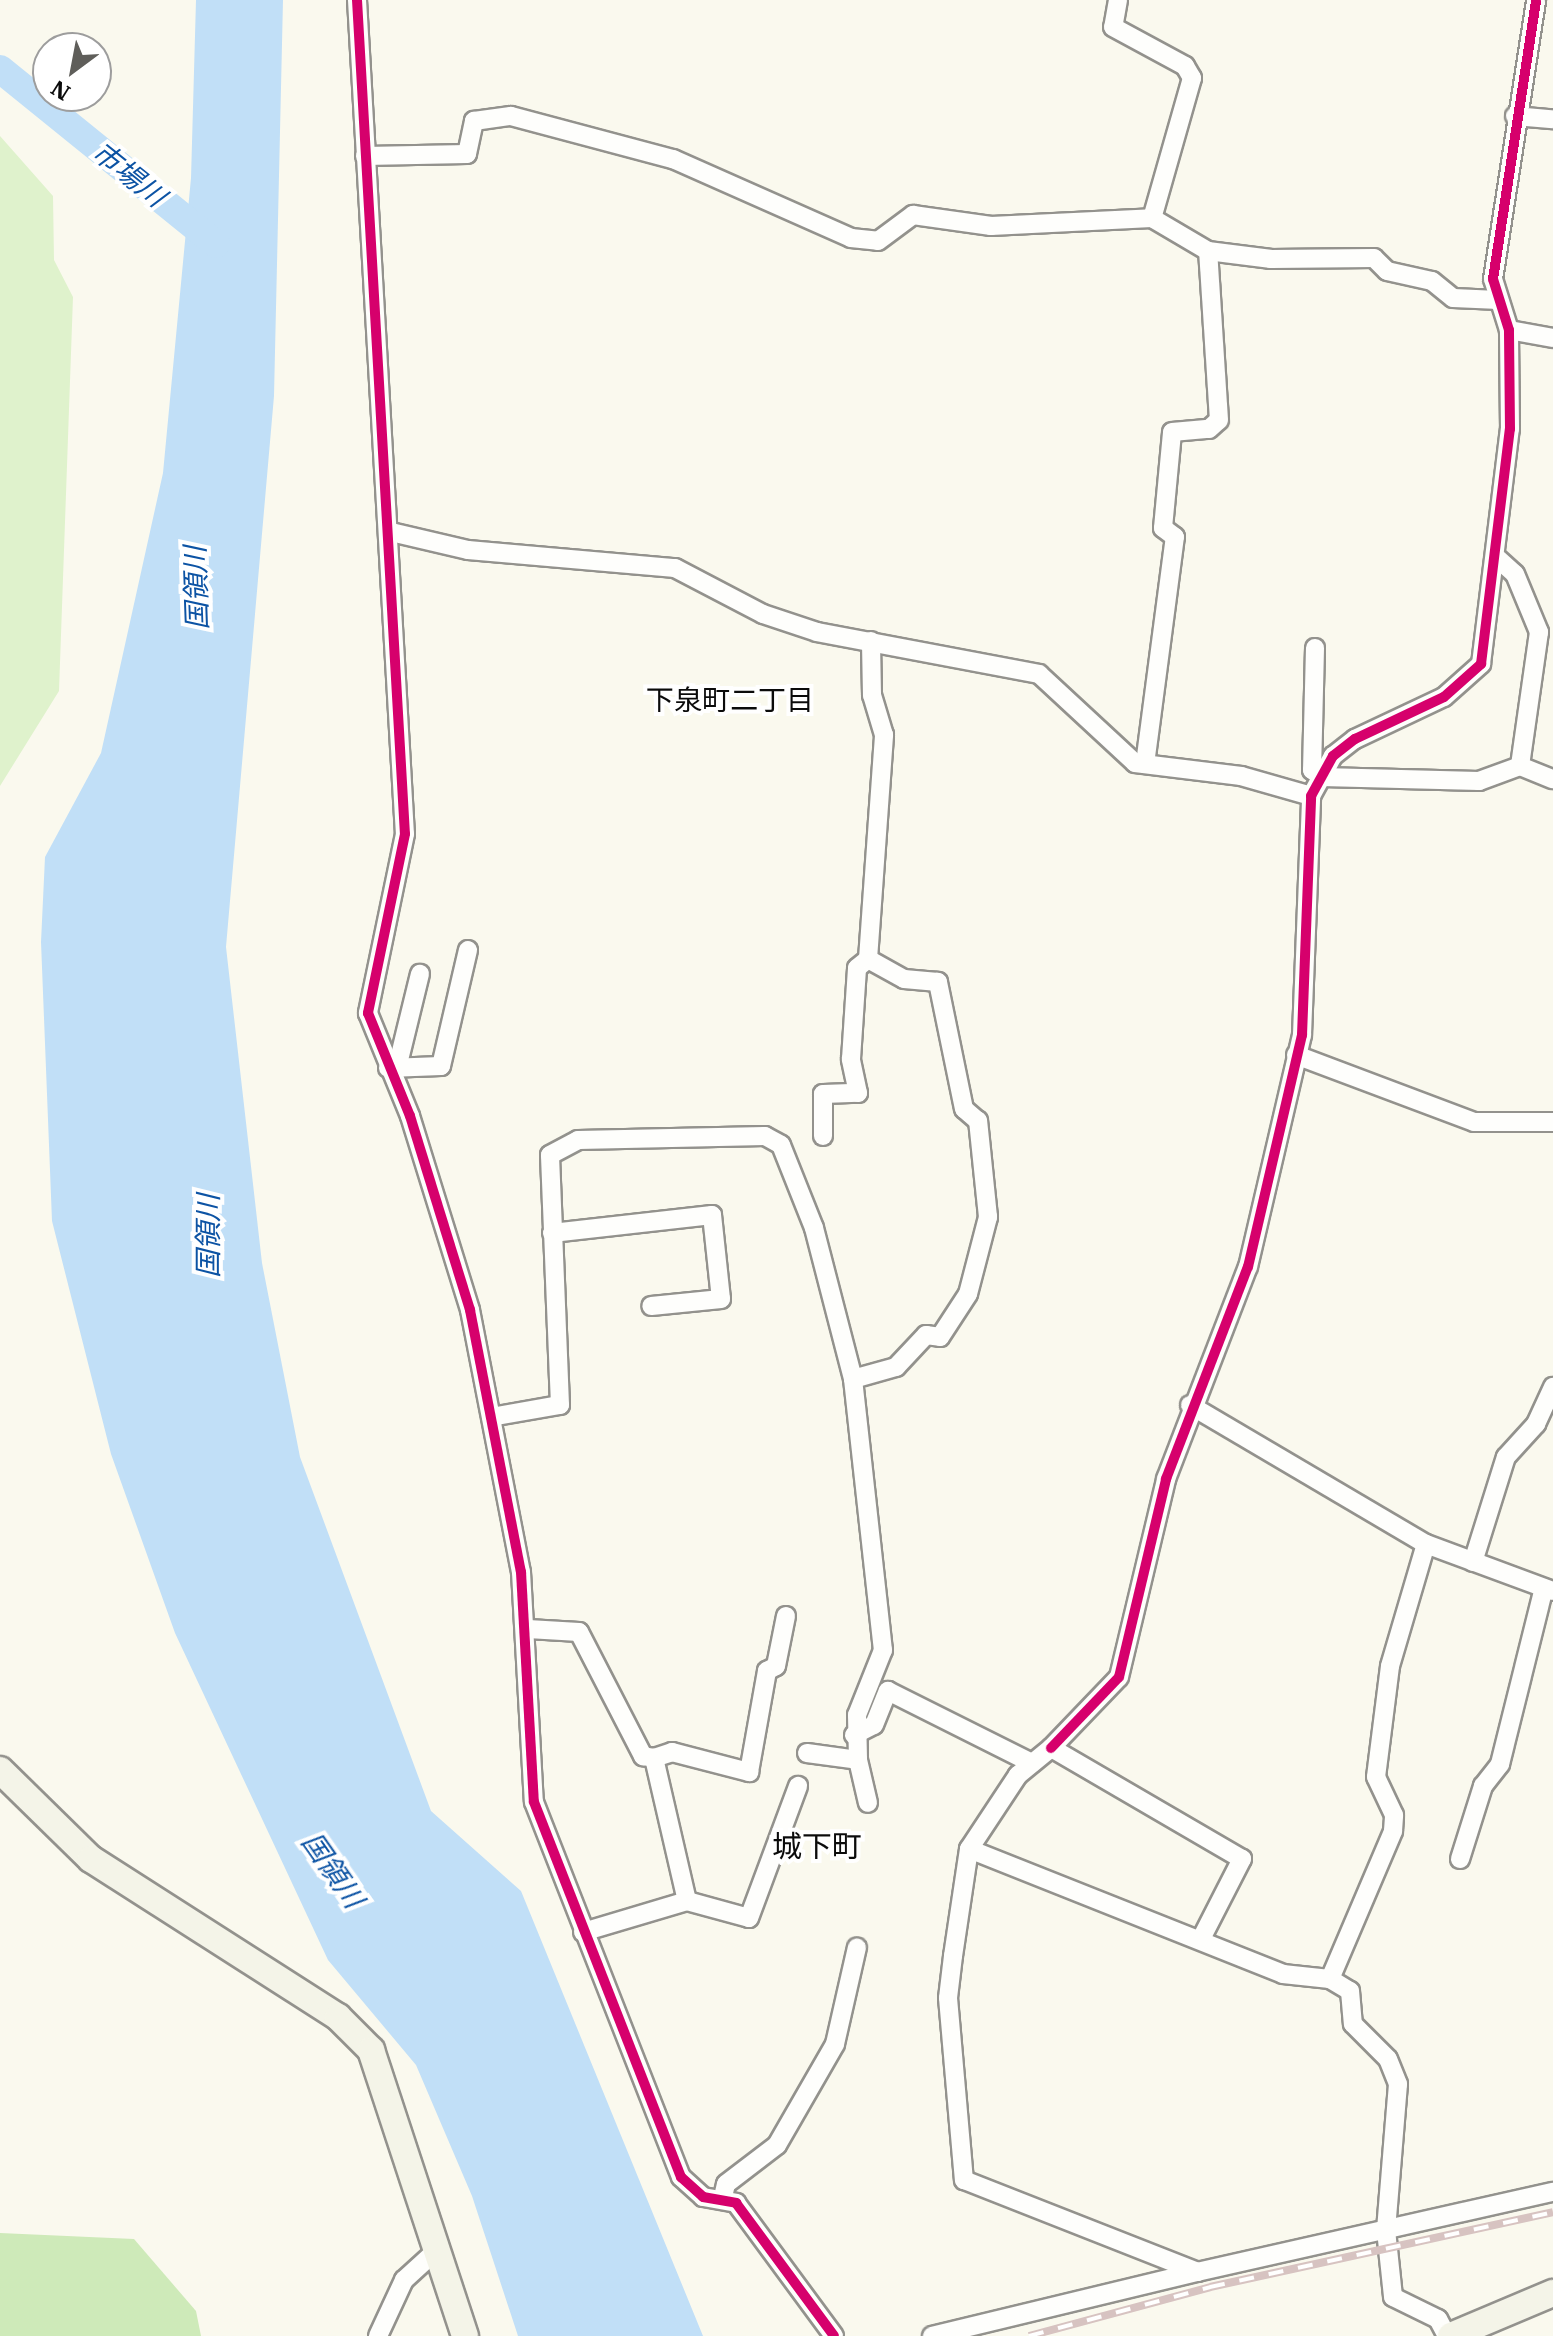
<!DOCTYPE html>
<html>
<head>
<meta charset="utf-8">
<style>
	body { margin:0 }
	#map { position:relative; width:1553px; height:2336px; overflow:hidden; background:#faf9ee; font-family:"IBM Plex Serif","Noto Sans JP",serif }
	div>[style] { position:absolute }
	.green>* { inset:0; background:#dff2cc }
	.forest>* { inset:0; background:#ceeab9 }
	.water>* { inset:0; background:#c1dff7 }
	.river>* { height:28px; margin:-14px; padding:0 14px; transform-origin:14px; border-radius:14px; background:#c1dff7 }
	.roads { filter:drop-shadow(2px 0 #93928d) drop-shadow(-2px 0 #93928d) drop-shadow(0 2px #93928d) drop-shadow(0 -2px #93928d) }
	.street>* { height:18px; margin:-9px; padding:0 9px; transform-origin:9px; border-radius:9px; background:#fefefc }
	.secondary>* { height:26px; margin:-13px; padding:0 13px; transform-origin:13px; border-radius:13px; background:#f4f4e8 }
	.rail>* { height:8px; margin-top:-4px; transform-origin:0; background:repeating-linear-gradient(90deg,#fff 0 15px,#d7c3c1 0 30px); box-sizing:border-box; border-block:2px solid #d7c3c1 }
	.cycleway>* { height:10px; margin:-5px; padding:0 5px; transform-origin:5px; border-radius:5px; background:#d6006c }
	span { translate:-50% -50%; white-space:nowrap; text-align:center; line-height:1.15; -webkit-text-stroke:8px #fff; paint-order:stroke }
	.water-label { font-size:28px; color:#0c53a4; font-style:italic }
	.neighbourhood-label { font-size:28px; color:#0b0b0b }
	.quarter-label { font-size:30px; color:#0b0b0b }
	.north { position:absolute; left:32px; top:32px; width:80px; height:80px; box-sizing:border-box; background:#fff; border:2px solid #9d9d9d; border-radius:50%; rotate:212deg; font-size:22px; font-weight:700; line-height:32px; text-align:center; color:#0b0b0b }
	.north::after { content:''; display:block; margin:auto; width:28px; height:36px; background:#5f5e5a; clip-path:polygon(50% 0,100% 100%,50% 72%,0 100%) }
</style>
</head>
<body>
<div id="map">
	<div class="green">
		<i style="clip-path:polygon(0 136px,53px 196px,54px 260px,73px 297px,59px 691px,0 786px)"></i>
	</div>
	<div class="forest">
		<i style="clip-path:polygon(0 2233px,134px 2239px,196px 2311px,201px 2336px,0 2336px)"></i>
	</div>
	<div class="water">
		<i style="clip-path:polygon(196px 0,283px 0,274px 396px,226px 947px,262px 1263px,300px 1457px,431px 1811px,521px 1891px,703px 2336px,518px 2336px,472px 2196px,416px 2065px,328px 1960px,175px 1633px,111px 1454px,52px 1221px,41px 942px,45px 857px,101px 753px,163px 473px,191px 178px)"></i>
	</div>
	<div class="river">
		<i style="left:0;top:69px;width:278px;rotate:39deg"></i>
	</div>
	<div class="roads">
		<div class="street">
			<i style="left:357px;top:0;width:835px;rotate:86.71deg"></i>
			<i style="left:405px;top:834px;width:183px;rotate:101.7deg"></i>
			<i style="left:368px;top:1013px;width:111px;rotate:67.8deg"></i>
			<i style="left:410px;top:1116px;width:203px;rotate:72.8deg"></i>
			<i style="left:470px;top:1310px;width:267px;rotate:79deg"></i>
			<i style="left:521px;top:1572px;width:230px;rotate:86.8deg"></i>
			<i style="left:534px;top:1802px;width:403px;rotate:68.6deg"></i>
			<i style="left:681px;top:2177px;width:30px;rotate:42deg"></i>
			<i style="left:703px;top:2197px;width:34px;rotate:10deg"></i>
			<i style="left:736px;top:2203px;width:165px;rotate:53.6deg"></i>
			<i style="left:1118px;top:0;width:27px;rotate:100deg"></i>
			<i style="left:1113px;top:27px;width:82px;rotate:28.4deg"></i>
			<i style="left:1185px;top:66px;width:14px;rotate:60deg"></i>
			<i style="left:1192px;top:78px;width:146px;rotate:105.9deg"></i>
			<i style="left:1515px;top:116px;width:38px;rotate:5deg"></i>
			<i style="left:365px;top:156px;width:102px;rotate:-1.1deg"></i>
			<i style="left:467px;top:154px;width:34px;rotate:-78deg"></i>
			<i style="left:474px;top:121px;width:37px;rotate:-8deg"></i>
			<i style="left:511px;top:116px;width:168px;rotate:14.9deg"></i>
			<i style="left:673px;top:159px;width:195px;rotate:23.9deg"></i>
			<i style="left:851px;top:238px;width:27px;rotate:6deg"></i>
			<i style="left:878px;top:241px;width:44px;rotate:-36.6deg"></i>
			<i style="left:913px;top:215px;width:79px;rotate:8deg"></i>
			<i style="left:991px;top:226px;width:161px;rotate:-2.8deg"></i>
			<i style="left:1152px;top:218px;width:65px;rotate:30.5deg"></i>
			<i style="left:1208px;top:251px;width:64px;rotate:7.2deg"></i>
			<i style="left:1271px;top:259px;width:103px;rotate:-0.6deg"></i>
			<i style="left:1374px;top:258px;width:18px;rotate:45deg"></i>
			<i style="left:1387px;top:271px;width:46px;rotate:12.5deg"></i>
			<i style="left:1432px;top:281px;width:27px;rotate:39deg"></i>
			<i style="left:1453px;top:298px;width:44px;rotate:2.6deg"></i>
			<i style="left:1509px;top:330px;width:45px;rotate:10.3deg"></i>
			<i style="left:391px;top:532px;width:79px;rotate:13.2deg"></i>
			<i style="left:468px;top:550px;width:208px;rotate:5deg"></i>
			<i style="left:675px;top:568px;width:99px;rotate:27.6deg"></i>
			<i style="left:763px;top:614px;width:57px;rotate:18.4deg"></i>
			<i style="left:817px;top:632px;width:226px;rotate:10.7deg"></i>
			<i style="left:1039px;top:674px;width:131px;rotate:42.8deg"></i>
			<i style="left:1135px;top:763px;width:107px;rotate:7deg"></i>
			<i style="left:1241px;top:776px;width:73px;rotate:15.9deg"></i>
			<i style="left:1496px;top:557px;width:25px;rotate:42deg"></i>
			<i style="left:1515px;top:574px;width:63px;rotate:67.5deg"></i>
			<i style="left:1539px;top:632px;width:135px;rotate:98.1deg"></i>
			<i style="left:1315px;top:648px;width:122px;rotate:91.4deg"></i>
			<i style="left:1312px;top:770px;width:12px;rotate:35deg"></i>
			<i style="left:1322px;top:777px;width:157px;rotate:1.5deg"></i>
			<i style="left:1479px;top:781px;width:44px;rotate:-20.1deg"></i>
			<i style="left:1520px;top:766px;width:35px;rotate:22deg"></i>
			<i style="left:1145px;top:764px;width:229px;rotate:-82.5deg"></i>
			<i style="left:1175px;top:537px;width:15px;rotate:-143deg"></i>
			<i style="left:1163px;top:528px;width:96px;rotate:-84.6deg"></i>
			<i style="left:1172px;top:432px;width:37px;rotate:-5deg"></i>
			<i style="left:1209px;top:429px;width:13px;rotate:-42deg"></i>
			<i style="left:1219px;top:420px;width:169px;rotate:-93.7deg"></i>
			<i style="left:1296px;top:1055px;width:190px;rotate:20.6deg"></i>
			<i style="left:1474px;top:1122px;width:79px"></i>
			<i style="left:388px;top:1068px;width:53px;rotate:-2.2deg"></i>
			<i style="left:441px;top:1066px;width:119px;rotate:-76.9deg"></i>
			<i style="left:397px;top:1068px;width:97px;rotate:-76.3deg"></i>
			<i style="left:823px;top:1136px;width:42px;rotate:-90deg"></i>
			<i style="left:823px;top:1094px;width:35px;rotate:-2deg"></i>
			<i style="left:858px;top:1093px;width:35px;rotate:-102deg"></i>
			<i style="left:851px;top:1059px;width:91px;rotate:-86.2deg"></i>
			<i style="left:857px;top:968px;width:14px;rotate:-39deg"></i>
			<i style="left:552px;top:1233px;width:161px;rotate:-6.4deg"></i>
			<i style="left:712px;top:1215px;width:84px;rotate:83.9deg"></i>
			<i style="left:721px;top:1299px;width:70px;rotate:174.3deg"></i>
			<i style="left:853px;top:1379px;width:45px;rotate:-15.6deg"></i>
			<i style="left:896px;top:1367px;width:44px;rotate:-46.8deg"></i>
			<i style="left:926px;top:1335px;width:14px;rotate:8deg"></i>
			<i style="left:940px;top:1337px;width:51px;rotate:-56.9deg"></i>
			<i style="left:968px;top:1294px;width:80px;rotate:-75.4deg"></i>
			<i style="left:988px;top:1217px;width:97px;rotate:-95.9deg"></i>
			<i style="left:978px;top:1121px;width:18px;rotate:-139deg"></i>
			<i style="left:964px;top:1109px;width:130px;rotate:-101.6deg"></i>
			<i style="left:938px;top:982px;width:34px;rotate:-175deg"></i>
			<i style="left:904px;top:979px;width:41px;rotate:-150.9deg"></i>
			<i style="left:868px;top:959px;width:225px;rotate:-85.9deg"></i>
			<i style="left:884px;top:735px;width:42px;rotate:-106.7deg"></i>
			<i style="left:872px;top:695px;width:54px;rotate:-91.1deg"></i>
			<i style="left:1190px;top:1405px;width:274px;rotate:30.5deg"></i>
			<i style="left:1426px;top:1544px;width:135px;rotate:20.3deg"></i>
			<i style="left:491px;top:1417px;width:70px;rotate:-9.9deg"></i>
			<i style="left:560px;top:1405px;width:250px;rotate:-92.3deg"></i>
			<i style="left:550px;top:1155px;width:32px;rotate:-28deg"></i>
			<i style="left:578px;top:1140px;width:187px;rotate:-1.2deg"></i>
			<i style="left:765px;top:1136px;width:18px;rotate:29deg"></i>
			<i style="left:781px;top:1145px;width:89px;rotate:68.3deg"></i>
			<i style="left:814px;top:1228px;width:156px;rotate:75.5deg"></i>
			<i style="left:853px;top:1379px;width:273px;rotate:83.7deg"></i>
			<i style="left:883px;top:1650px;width:70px;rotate:111.8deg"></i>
			<i style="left:857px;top:1715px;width:45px;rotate:88.7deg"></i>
			<i style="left:1473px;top:1562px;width:110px;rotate:-72.6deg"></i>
			<i style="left:1506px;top:1457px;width:45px;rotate:-47.7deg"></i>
			<i style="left:1536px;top:1424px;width:41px;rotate:-65.3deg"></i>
			<i style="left:528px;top:1629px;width:51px;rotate:3.4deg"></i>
			<i style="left:579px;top:1632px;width:140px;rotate:62.7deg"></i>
			<i style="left:643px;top:1756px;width:11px;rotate:10deg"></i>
			<i style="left:854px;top:1735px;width:22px;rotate:-27deg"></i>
			<i style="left:874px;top:1725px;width:37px;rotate:-68deg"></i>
			<i style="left:888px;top:1691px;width:161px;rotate:26.6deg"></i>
			<i style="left:1051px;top:1748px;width:98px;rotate:-46.2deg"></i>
			<i style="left:1119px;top:1677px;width:204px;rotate:-76.6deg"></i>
			<i style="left:1166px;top:1479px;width:227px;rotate:-68.9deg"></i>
			<i style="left:1248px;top:1267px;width:238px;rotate:-76.9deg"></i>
			<i style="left:1302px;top:1035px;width:239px;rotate:-87.8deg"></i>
			<i style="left:1311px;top:796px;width:46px;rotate:-61.2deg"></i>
			<i style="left:1333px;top:756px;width:28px;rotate:-38deg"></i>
			<i style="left:1355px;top:739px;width:98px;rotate:-25.3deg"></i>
			<i style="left:1444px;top:697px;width:50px;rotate:-41.7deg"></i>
			<i style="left:1481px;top:664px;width:237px;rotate:-83deg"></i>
			<i style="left:1510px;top:429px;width:99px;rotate:-90.6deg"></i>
			<i style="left:1509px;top:330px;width:53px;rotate:-107.4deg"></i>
			<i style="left:1493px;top:279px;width:282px;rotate:-81.2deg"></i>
			<i style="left:807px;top:1753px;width:51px;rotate:7.8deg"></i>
			<i style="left:858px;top:1760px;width:44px;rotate:76.9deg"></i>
			<i style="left:969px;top:1849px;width:338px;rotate:21.7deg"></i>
			<i style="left:1283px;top:1974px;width:47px;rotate:6.1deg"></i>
			<i style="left:1330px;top:1979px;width:23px;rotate:31deg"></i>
			<i style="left:1350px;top:1991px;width:33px;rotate:85deg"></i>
			<i style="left:1353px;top:2024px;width:49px;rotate:45deg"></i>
			<i style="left:1388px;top:2059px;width:27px;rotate:68deg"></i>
			<i style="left:1398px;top:2084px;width:146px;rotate:94.7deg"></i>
			<i style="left:1386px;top:2230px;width:67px;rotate:84deg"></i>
			<i style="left:1393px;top:2297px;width:50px;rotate:26.1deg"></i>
			<i style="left:1438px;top:2319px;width:19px;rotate:62deg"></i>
			<i style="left:1460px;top:1859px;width:77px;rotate:-72.5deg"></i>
			<i style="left:1483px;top:1786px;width:28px;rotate:-52deg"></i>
			<i style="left:1500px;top:1764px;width:181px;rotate:-76deg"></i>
			<i style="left:687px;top:1901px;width:147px;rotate:-103deg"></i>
			<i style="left:654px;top:1758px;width:19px;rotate:-18deg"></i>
			<i style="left:672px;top:1752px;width:80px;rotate:14.6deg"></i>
			<i style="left:749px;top:1772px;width:103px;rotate:-79.9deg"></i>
			<i style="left:767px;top:1671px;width:10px;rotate:-29deg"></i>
			<i style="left:776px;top:1666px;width:51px;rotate:-78.7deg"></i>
			<i style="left:583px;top:1932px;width:109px;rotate:-16.6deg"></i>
			<i style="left:687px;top:1901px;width:64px;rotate:15.3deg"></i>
			<i style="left:749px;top:1918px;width:141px;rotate:-69.6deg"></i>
			<i style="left:1202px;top:1937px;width:88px;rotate:-62.9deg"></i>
			<i style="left:1242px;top:1859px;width:221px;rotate:-149.8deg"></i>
			<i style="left:1051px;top:1748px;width:43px;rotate:140.7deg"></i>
			<i style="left:1018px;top:1775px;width:89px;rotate:123.5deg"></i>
			<i style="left:969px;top:1849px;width:108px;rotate:98.5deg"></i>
			<i style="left:953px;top:1956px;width:42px;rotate:96.8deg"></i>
			<i style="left:948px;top:1998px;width:183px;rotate:85deg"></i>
			<i style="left:964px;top:2180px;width:251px;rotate:21.5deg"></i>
			<i style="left:1197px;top:2272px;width:365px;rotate:-12.7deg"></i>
			<i style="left:1330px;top:1979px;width:161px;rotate:-66.9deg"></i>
			<i style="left:1393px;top:1831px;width:16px;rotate:-86deg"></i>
			<i style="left:1394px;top:1815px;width:42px;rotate:-115.3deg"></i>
			<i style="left:1376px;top:1777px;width:112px;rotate:-82.8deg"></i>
			<i style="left:1390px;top:1666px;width:127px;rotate:-73.6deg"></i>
			<i style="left:723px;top:2197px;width:13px;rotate:-77deg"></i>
			<i style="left:726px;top:2184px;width:64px;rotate:-37.4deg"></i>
			<i style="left:777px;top:2145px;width:116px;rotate:-60.1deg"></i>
			<i style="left:835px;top:2044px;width:99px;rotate:-77.2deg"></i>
			<i style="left:378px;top:2336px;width:62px;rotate:-65.1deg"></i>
			<i style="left:404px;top:2280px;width:45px;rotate:-42.3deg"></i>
			<i style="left:932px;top:2336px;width:273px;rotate:-13.6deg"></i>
		</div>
		<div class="secondary">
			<i style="left:0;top:1770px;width:127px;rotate:44.4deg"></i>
			<i style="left:91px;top:1859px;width:293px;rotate:32.6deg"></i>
			<i style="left:338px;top:2017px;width:47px;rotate:45deg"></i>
			<i style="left:371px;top:2050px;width:301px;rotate:71.8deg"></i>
			<i style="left:1451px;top:2336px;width:111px;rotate:-22.9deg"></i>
		</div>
	</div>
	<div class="rail">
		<i style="left:1029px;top:2336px;width:188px;rotate:-15.1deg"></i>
		<i style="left:1210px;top:2287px;width:351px;rotate:-12.3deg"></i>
	</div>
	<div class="cycleway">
		<i style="left:357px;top:0;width:835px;rotate:86.71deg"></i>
		<i style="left:405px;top:834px;width:183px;rotate:101.7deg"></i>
		<i style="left:368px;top:1013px;width:111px;rotate:67.8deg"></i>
		<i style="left:410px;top:1116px;width:203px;rotate:72.8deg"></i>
		<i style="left:470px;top:1310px;width:267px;rotate:79deg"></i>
		<i style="left:521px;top:1572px;width:230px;rotate:86.8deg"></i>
		<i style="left:534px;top:1802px;width:403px;rotate:68.6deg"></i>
		<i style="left:681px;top:2177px;width:30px;rotate:42deg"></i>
		<i style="left:703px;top:2197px;width:34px;rotate:10deg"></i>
		<i style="left:736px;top:2203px;width:165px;rotate:53.6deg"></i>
		<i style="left:1051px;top:1748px;width:98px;rotate:-46.2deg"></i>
		<i style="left:1119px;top:1677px;width:204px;rotate:-76.6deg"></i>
		<i style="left:1166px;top:1479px;width:227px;rotate:-68.9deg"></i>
		<i style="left:1248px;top:1267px;width:238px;rotate:-76.9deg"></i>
		<i style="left:1302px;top:1035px;width:239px;rotate:-87.8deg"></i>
		<i style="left:1311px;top:796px;width:46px;rotate:-61.2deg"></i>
		<i style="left:1333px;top:756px;width:28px;rotate:-38deg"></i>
		<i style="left:1355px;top:739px;width:98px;rotate:-25.3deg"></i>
		<i style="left:1444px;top:697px;width:50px;rotate:-41.7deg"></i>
		<i style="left:1481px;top:664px;width:237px;rotate:-83deg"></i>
		<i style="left:1510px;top:429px;width:99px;rotate:-90.6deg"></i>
		<i style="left:1509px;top:330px;width:53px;rotate:-107.4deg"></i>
		<i style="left:1493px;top:279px;width:282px;rotate:-81.2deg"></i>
	</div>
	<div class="water-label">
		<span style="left:129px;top:174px;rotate:39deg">市場川</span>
		<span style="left:196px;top:588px;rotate:-92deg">国領川</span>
		<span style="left:208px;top:1236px;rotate:-90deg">国領川</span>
		<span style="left:333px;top:1870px;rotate:55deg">国領川</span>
	</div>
	<div class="neighbourhood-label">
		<span style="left:730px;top:700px">下泉町二丁目</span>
	</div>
	<div class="quarter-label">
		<span style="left:817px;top:1846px">城下町</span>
	</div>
	<div class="north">N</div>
</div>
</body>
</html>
